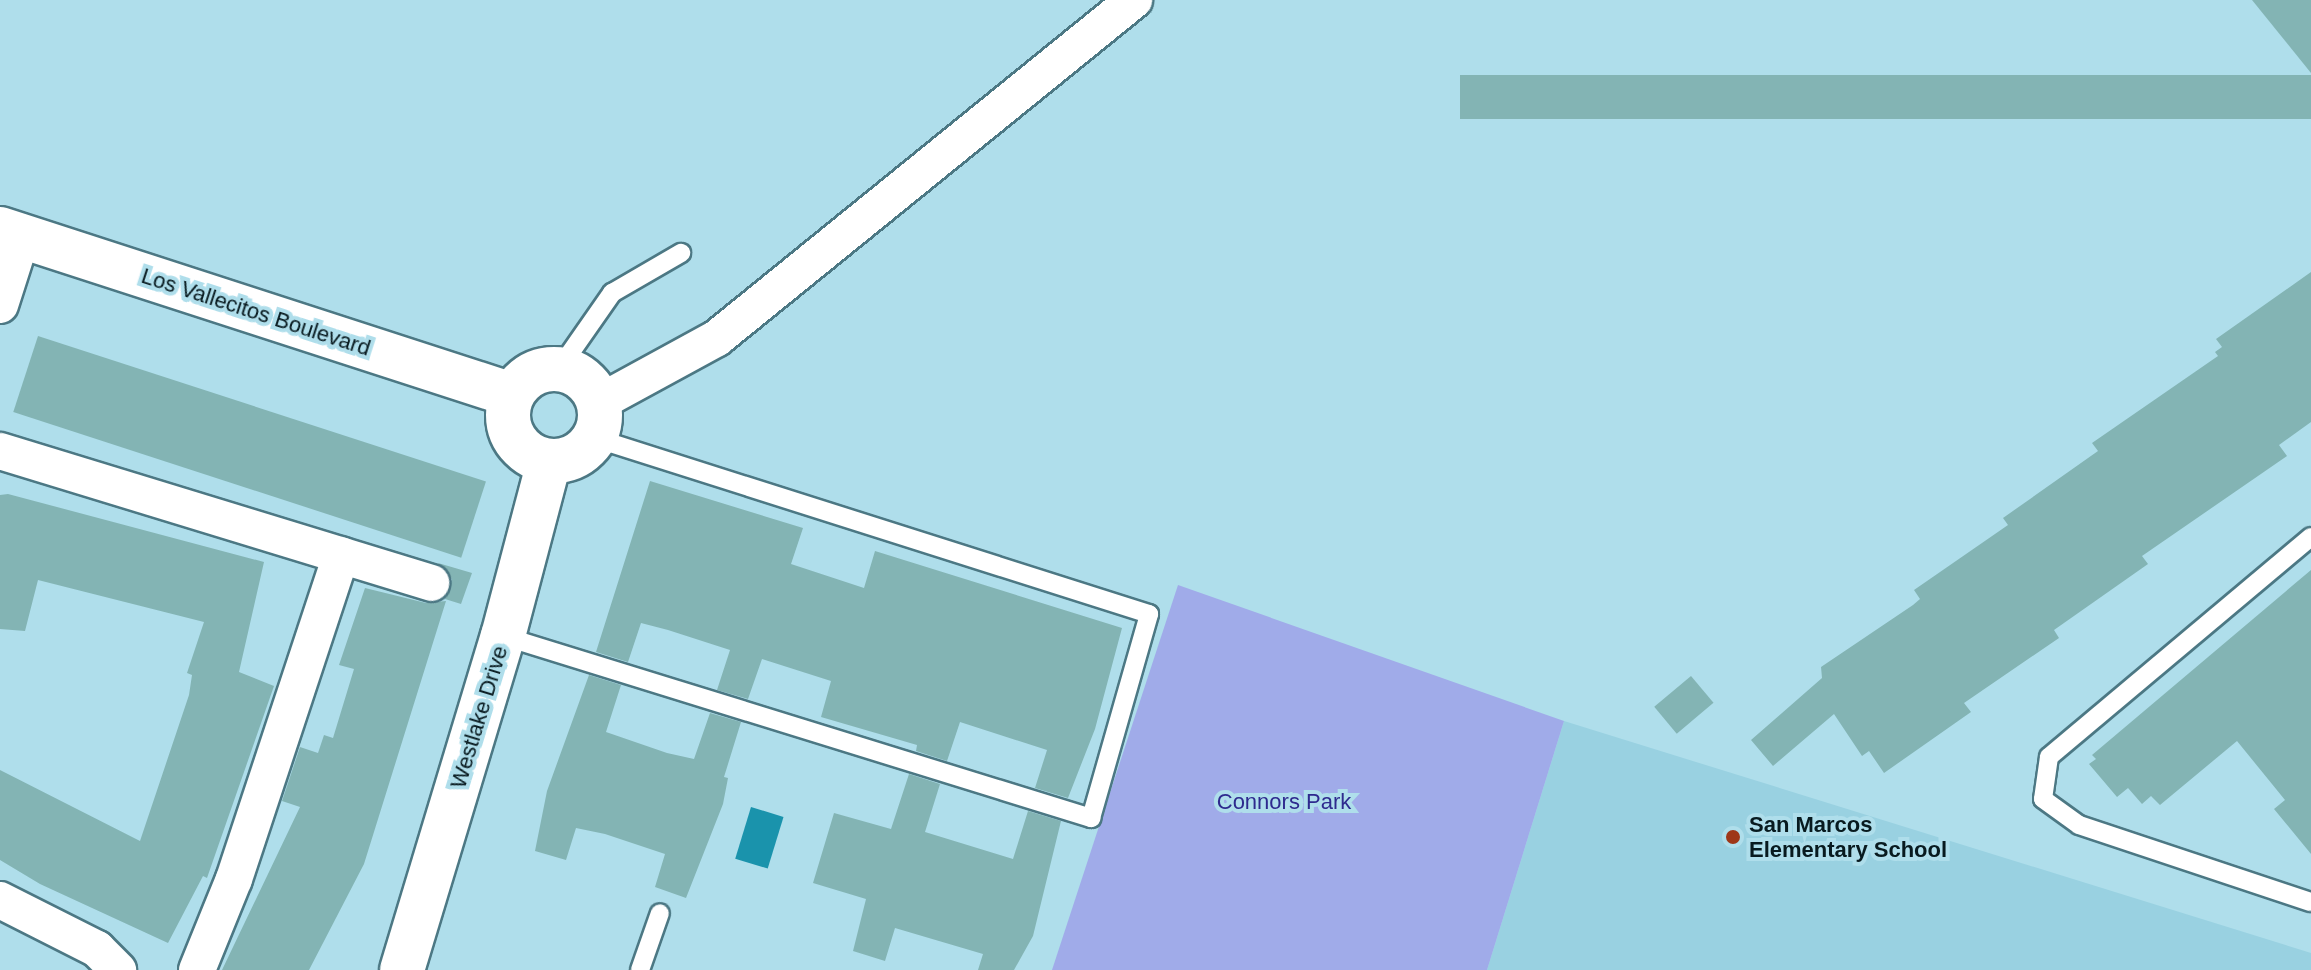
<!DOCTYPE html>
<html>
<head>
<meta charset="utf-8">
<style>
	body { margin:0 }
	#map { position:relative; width:2311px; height:970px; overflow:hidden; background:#afdeeb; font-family:Helvetica,sans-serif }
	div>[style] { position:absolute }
	.built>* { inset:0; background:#99d1e1 }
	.green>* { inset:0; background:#a0abe9 }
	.water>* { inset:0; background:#1a93ac; transform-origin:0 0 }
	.building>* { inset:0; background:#83b4b4; transform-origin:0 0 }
	.roads { filter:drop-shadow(2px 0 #4c7884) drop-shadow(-2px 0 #4c7884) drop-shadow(0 2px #4c7884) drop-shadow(0 -2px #4c7884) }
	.service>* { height:18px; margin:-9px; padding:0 9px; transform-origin:9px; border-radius:9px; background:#fff }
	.minor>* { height:36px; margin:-18px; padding:0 18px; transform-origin:18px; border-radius:18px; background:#fff }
	.tertiary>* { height:44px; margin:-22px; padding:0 22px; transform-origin:22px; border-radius:22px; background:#fff }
	.tertiary>.ring { margin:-22px; padding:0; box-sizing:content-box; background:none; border:44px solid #fff; border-radius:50% }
	.dots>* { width:22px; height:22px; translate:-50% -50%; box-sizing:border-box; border:4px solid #afdeeb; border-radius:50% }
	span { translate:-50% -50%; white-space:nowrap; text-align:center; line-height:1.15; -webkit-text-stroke:8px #afdeeb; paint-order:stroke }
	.street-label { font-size:22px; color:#081a1f }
	.park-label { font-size:22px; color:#2e2a8e }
	.poi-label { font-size:22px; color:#081a1f; font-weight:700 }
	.left { translate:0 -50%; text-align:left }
</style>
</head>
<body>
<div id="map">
	<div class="built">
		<i style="clip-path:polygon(1564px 721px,2311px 953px,2311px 970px,1487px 970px)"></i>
	</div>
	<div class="green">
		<i style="clip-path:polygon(1178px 585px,1564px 721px,1487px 970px,1052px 970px)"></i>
	</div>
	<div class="water">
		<i style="left:751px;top:807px;width:34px;height:54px;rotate:17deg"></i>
	</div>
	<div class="building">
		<i style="clip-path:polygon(2252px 0,2311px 0,2311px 73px)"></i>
		<i style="left:2311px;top:75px;width:44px;height:851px;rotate:90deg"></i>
		<i style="clip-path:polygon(2311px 272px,2311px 422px,2279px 445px,2287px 456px,2142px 556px,2148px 564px,2054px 630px,2059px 638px,1964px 703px,1971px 712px,1884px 773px,1869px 751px,1862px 756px,1834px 714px,1773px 766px,1751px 740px,1822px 678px,1821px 667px,1913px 605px,1920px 599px,1914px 590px,2008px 525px,2003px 518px,2098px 451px,2092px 443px,2218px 356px,2215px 352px,2222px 347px,2216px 339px)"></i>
		<i style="left:38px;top:336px;width:471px;height:80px;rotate:18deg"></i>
		<i style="clip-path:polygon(650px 481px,803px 528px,791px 564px,864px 588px,875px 551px,1122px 628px,1095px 729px,1068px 798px,1035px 788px,1047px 750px,960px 722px,947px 761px,916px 751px,917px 745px,821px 717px,831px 681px,762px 659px,748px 699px,717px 690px,730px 650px,668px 630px,641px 623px,628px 662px,596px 652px)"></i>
		<i style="clip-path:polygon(8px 494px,264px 562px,239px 672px,274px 686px,207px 878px,203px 876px,168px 943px,40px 884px,0 860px,0 770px,140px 841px,189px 695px,192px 675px,187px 673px,204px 622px,38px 580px,25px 631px,0 629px,0 495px)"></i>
		<i style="clip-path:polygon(438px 563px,472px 573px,461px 604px,445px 599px,452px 579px)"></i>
		<i style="clip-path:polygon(2311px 570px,2311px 854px,2274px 809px,2285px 800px,2237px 741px,2160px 805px,2151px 796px,2142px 804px,2128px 788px,2117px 797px,2089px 764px,2096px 759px,2092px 755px)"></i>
		<i style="clip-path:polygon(365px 588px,426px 603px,446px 601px,364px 864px,309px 970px,222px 970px,300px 807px,282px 801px,300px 747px,318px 753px,324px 735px,333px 738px,354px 669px,339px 665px)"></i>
		<i style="clip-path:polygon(589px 675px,621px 685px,606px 732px,667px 753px,694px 759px,710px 713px,741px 722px,724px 777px,728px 778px,723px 804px,686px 898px,655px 887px,665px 854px,605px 834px,576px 828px,566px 860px,535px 851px,547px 791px)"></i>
		<i style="left:1691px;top:676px;width:35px;height:48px;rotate:50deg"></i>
		<i style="clip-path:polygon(909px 774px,940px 784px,925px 832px,1013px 859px,1028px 811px,1061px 821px,1033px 936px,1014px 970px,978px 970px,983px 954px,895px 928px,885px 961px,853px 951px,866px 899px,813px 883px,834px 813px,891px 829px)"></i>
	</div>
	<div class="roads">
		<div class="service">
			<i style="left:559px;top:369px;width:93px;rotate:-55.1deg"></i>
			<i style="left:612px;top:293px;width:80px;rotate:-30.1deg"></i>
			<i style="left:2311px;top:537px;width:342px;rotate:140deg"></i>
			<i style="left:2049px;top:757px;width:42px;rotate:98.1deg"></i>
			<i style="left:2043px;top:799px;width:44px;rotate:35.8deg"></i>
			<i style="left:2079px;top:825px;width:244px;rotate:18.4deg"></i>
			<i style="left:503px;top:636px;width:616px;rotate:17.2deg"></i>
			<i style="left:1091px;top:818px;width:212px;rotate:-74.1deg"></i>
			<i style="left:1149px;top:614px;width:581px;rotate:-162.38deg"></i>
			<i style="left:640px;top:970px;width:60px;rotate:-70.7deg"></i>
		</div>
		<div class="minor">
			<i style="left:0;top:305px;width:72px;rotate:-72.3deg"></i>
			<i style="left:598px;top:403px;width:136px;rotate:-28.6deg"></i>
			<i style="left:717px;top:338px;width:537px;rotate:-39.03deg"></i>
			<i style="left:0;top:451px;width:451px;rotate:17deg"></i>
			<i style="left:0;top:900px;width:109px;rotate:26.8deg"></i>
			<i style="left:97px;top:949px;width:30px;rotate:45deg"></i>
			<i style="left:197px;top:970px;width:98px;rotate:-67.9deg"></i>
			<i style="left:234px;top:879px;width:341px;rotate:-71.7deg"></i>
		</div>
		<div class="tertiary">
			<i style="left:0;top:229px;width:538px;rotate:17.96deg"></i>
			<i class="ring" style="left:508px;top:369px;width:48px;height:48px"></i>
			<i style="left:402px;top:970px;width:349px;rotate:-73.2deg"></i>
			<i style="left:503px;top:636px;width:180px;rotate:-75.2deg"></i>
		</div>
	</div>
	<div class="dots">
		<i style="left:1733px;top:837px;background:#9e3718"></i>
	</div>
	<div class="street-label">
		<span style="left:256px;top:312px;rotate:18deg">Los Vallecitos Boulevard</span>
		<span style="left:479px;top:717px;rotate:-73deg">Westlake Drive</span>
	</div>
	<div class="park-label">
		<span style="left:1284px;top:802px">Connors Park</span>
	</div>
	<div class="poi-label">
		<span class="left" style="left:1749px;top:837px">San Marcos<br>Elementary School</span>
	</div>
</div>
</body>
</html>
